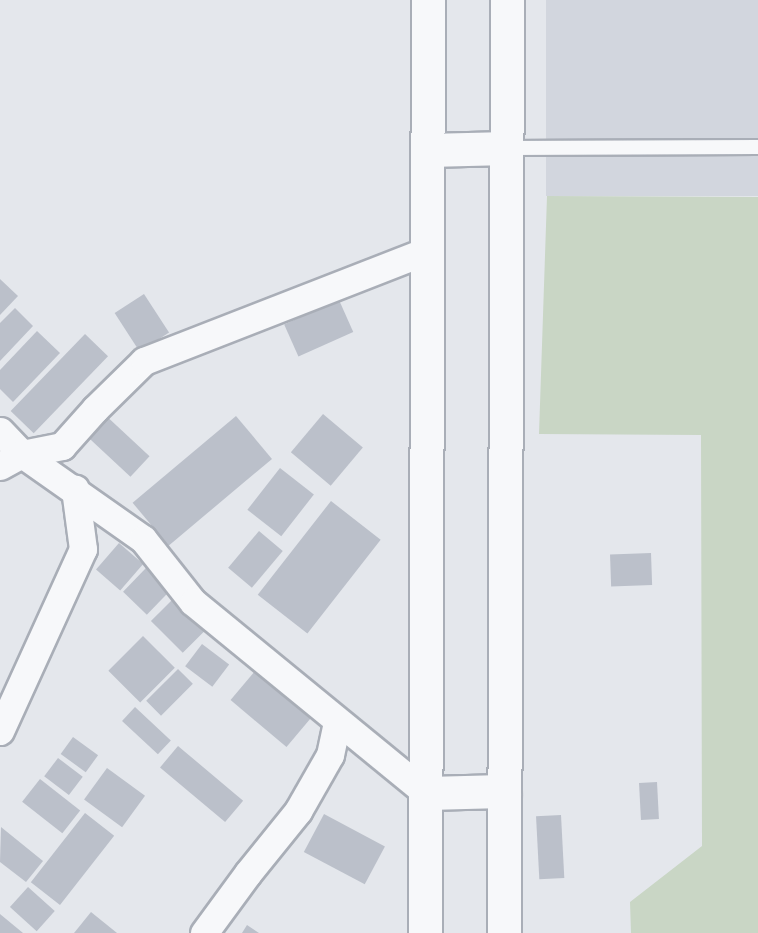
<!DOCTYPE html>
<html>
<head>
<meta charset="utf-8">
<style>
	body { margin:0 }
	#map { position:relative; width:758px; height:933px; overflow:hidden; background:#e4e7ec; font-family:"Titillium Web",sans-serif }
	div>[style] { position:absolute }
	.built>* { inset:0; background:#d2d6de; transform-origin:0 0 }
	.green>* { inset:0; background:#c9d6c5 }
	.building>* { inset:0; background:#bbc0ca; transform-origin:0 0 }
	.roads { filter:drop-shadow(2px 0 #a9aeb7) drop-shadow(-2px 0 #a9aeb7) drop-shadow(0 2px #a9aeb7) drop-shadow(0 -2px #a9aeb7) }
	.service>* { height:14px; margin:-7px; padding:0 7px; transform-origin:7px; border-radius:7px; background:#f7f8fa }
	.minor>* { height:27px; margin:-13.5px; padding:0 13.5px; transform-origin:13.5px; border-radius:13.5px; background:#f7f8fa }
	.tertiary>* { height:33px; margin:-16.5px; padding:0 16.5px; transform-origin:16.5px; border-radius:16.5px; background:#f7f8fa }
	span { translate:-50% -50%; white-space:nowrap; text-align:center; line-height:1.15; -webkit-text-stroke:6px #f4f6f9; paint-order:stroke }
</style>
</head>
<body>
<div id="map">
	<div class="built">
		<i style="left:546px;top:0;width:212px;height:196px"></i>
	</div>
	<div class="green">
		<i style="clip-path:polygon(547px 196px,758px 197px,758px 933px,631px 933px,630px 902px,702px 846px,701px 435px,539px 434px)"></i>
	</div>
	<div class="building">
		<i style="clip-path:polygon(0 279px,18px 296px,0 315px)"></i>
		<i style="left:144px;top:294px;width:46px;height:35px;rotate:57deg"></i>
		<i style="left:339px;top:300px;width:35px;height:60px;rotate:66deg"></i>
		<i style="clip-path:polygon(15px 308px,33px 326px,0 361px,0 323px)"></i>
		<i style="clip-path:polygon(37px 331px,60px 353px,13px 402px,0 389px,0 370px)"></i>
		<i style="left:85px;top:334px;width:32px;height:107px;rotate:44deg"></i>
		<i style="left:102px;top:412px;width:65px;height:28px;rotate:43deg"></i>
		<i style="left:323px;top:414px;width:52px;height:50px;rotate:40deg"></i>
		<i style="left:236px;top:416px;width:56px;height:135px;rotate:50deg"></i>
		<i style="left:280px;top:468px;width:43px;height:53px;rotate:38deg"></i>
		<i style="left:331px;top:501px;width:63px;height:119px;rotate:38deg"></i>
		<i style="left:259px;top:531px;width:31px;height:48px;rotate:40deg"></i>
		<i style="left:119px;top:543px;width:32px;height:35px;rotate:41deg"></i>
		<i style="left:651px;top:553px;width:32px;height:41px;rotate:88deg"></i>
		<i style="left:146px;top:568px;width:33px;height:33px;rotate:44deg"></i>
		<i style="left:175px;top:597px;width:45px;height:34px;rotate:45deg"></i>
		<i style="left:143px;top:636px;width:45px;height:49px;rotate:45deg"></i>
		<i style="left:202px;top:644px;width:34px;height:28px;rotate:37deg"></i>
		<i style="left:178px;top:669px;width:21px;height:45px;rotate:45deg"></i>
		<i style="left:255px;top:671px;width:73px;height:38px;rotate:40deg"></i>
		<i style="left:135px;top:707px;width:49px;height:19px;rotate:43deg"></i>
		<i style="left:73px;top:737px;width:31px;height:21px;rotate:36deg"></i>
		<i style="left:178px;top:746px;width:85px;height:28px;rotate:40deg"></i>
		<i style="left:58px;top:758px;width:31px;height:23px;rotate:37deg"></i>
		<i style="left:107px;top:768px;width:47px;height:39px;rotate:36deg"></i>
		<i style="left:40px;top:779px;width:51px;height:29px;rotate:38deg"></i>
		<i style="left:657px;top:782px;width:37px;height:18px;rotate:87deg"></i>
		<i style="left:85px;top:813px;width:37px;height:88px;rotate:38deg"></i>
		<i style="left:324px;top:814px;width:69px;height:43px;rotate:28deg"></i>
		<i style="left:561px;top:815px;width:63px;height:25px;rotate:87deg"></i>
		<i style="clip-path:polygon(1px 827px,43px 861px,26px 882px,0 862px)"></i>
		<i style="left:28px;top:887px;width:36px;height:27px;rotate:42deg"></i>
		<i style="clip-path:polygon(91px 912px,117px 933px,74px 933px)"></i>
		<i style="clip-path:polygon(0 914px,23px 933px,0 933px)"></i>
		<i style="clip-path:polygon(247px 925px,259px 933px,242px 933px)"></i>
	</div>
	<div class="roads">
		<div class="service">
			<i style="left:507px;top:148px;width:251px;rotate:-0.2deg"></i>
		</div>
		<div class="minor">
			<i style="left:0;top:431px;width:32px;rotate:46deg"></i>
			<i style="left:22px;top:454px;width:148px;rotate:35.1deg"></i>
			<i style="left:143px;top:539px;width:80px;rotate:51.6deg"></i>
			<i style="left:193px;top:602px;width:301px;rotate:39.3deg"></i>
			<i style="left:0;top:466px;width:25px;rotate:-29deg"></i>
			<i style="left:22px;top:454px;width:41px;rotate:-11.3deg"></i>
			<i style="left:62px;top:446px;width:50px;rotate:-48.3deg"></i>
			<i style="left:95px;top:409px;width:69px;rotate:-44.4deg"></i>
			<i style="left:144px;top:361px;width:303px;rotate:-21.3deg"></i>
			<i style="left:0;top:731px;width:200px;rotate:-65.5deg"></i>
			<i style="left:83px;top:549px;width:61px;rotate:-97.6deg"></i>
			<i style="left:204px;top:933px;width:74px;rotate:-53.7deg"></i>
			<i style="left:248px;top:873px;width:80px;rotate:-51.1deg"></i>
			<i style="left:298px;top:811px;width:64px;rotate:-60.3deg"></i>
			<i style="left:330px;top:755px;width:34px;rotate:-78deg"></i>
		</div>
		<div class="tertiary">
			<i style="left:428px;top:150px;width:79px;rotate:-1.5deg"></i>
			<i style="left:426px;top:793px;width:78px;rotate:-1.5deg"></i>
			<i style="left:425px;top:933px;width:933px;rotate:-89.82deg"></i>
			<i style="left:504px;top:933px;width:933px;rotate:-89.82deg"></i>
		</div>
	</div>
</div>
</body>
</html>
